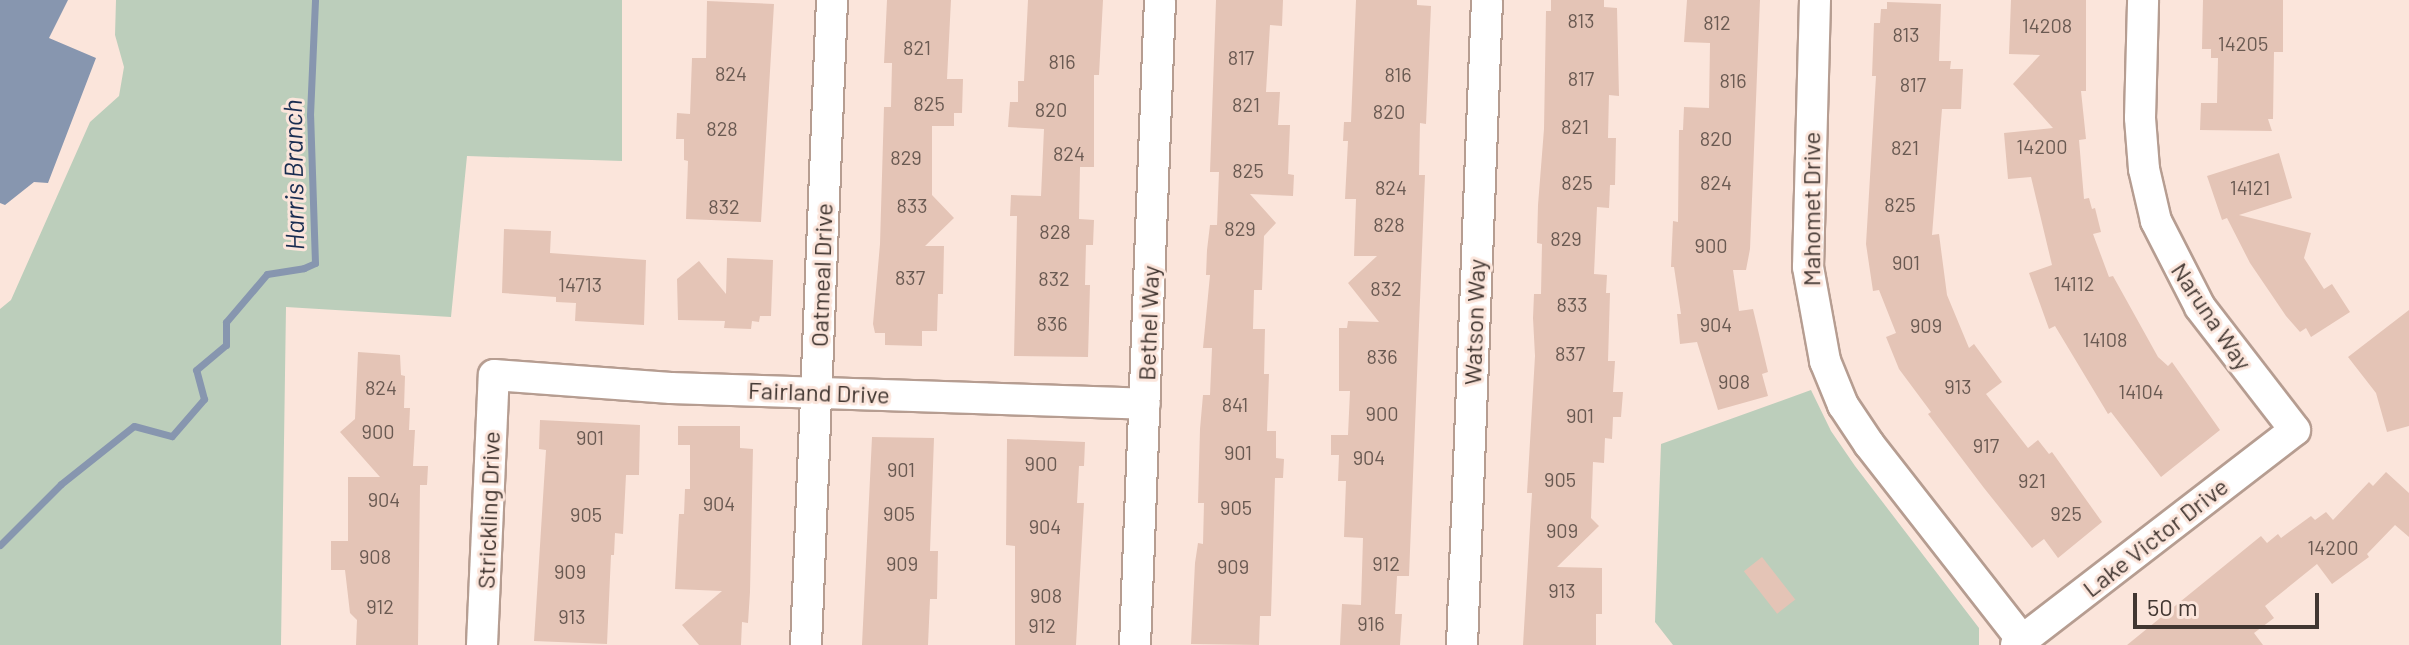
<!DOCTYPE html>
<html>
<head>
<meta charset="utf-8">
<style>
	body { margin:0 }
	#map { position:relative; width:2409px; height:645px; overflow:hidden; background:#fbe5db; font-family:Barlow,sans-serif }
	div>[style] { position:absolute }
	.green>* { inset:0; background:#bccebb }
	.water>* { inset:0; background:#8796af }
	.stream>* { height:7px; margin:-3.5px; padding:0 3.5px; transform-origin:3.5px; border-radius:3.5px; background:#8796af }
	.building>* { inset:0; background:#e4c4b6; transform-origin:0 0 }
	.roads { filter:drop-shadow(2px 0 #b69d91) drop-shadow(-2px 0 #b69d91) drop-shadow(0 2px #b69d91) drop-shadow(0 -2px #b69d91) }
	.minor>* { height:30px; margin:-15px; padding:0 15px; transform-origin:15px; border-radius:15px; background:#fff }
	span { translate:-50% -50%; white-space:nowrap; text-align:center; line-height:1.15; -webkit-text-stroke:6px #fbe5db; paint-order:stroke }
	.number-label { font-size:20px; color:#6a5a52 }
	.number-label span { -webkit-text-stroke-width:0 }
	.street-label { font-size:24px; color:#413631 }
	.water-label { font-size:26px; color:#192d51; font-style:italic }
	.scale { position:absolute; left:2133px; top:593px; width:186px; height:36px; box-sizing:border-box; border:4px solid #413631; border-top:0; padding-left:10px; font-size:24px; line-height:28px; white-space:nowrap; color:#413631; -webkit-text-stroke:6px #fbe5db; paint-order:stroke }
</style>
</head>
<body>
<div id="map">
	<div class="green">
		<i style="clip-path:polygon(116px 0,622px 0,622px 161px,467px 156px,451px 317px,286px 307px,281px 645px,0 645px,0 309px,11px 300px,90px 122px,119px 96px,124px 67px,115px 35px)"></i>
		<i style="clip-path:polygon(1811px 390px,1831px 431px,1855px 466px,1979px 628px,1979px 645px,1673px 645px,1655px 622px,1661px 444px)"></i>
	</div>
	<div class="water">
		<i style="clip-path:polygon(0 0,68px 0,49px 38px,96px 58px,48px 183px,34px 182px,5px 205px,0 203px)"></i>
	</div>
	<div class="stream">
		<i style="left:0;top:545px;width:86px;rotate:-45deg"></i>
		<i style="left:61px;top:484px;width:93px;rotate:-38.5deg"></i>
		<i style="left:134px;top:426px;width:39px;rotate:15deg"></i>
		<i style="left:172px;top:436px;width:49px;rotate:-49.1deg"></i>
		<i style="left:204px;top:399px;width:30px;rotate:-105deg"></i>
		<i style="left:196px;top:370px;width:39px;rotate:-40deg"></i>
		<i style="left:226px;top:345px;width:23px;rotate:-90deg"></i>
		<i style="left:226px;top:322px;width:63px;rotate:-49.5deg"></i>
		<i style="left:267px;top:274px;width:37px;rotate:-9deg"></i>
		<i style="left:304px;top:268px;width:12px;rotate:-24deg"></i>
		<i style="left:315px;top:263px;width:148px;rotate:-91.9deg"></i>
		<i style="left:310px;top:115px;width:115px;rotate:-87.5deg"></i>
	</div>
	<div class="building">
		<i style="clip-path:polygon(887px 0,951px 0,947px 79px,963px 79px,962px 113px,954px 113px,954px 126px,932px 126px,932px 195px,954px 218px,925px 246px,944px 246px,943px 294px,938px 294px,937px 331px,922px 331px,922px 346px,885px 345px,885px 333px,875px 333px,873px 324px,880px 244px,884px 107px,891px 107px,892px 63px,884px 63px)"></i>
		<i style="clip-path:polygon(1028px 0,1103px 0,1099px 75px,1094px 75px,1094px 167px,1080px 167px,1079px 219px,1094px 220px,1093px 245px,1086px 245px,1085px 285px,1090px 285px,1088px 357px,1014px 356px,1017px 216px,1010px 216px,1011px 195px,1041px 196px,1044px 129px,1008px 127px,1010px 102px,1018px 102px,1018px 81px,1024px 81px)"></i>
		<i style="clip-path:polygon(1216px 0,1283px 0,1282px 26px,1270px 25px,1266px 92px,1280px 92px,1278px 125px,1290px 125px,1288px 174px,1294px 175px,1293px 196px,1250px 194px,1276px 223px,1264px 236px,1262px 290px,1254px 290px,1253px 329px,1265px 329px,1264px 374px,1269px 374px,1267px 431px,1276px 431px,1276px 458px,1284px 459px,1283px 478px,1275px 478px,1271px 616px,1260px 616px,1259px 645px,1191px 644px,1195px 563px,1198px 543px,1203px 544px,1204px 503px,1198px 503px,1200px 429px,1203px 395px,1210px 395px,1212px 348px,1203px 348px,1210px 275px,1206px 275px,1207px 250px,1210px 225px,1217px 225px,1219px 172px,1210px 172px)"></i>
		<i style="clip-path:polygon(1356px 0,1417px 0,1417px 5px,1431px 6px,1426px 124px,1420px 123px,1419px 175px,1425px 175px,1409px 576px,1397px 576px,1395px 614px,1402px 614px,1400px 645px,1340px 645px,1342px 604px,1361px 605px,1363px 538px,1344px 537px,1346px 481px,1338px 481px,1339px 455px,1331px 455px,1331px 435px,1348px 435px,1350px 391px,1339px 391px,1339px 328px,1347px 328px,1348px 321px,1379px 322px,1348px 283px,1377px 256px,1354px 256px,1356px 199px,1345px 199px,1348px 141px,1343px 141px,1344px 122px,1351px 122px)"></i>
		<i style="clip-path:polygon(1551px 0,1604px 0,1604px 7px,1617px 8px,1619px 96px,1609px 95px,1608px 138px,1616px 138px,1615px 185px,1610px 185px,1609px 208px,1597px 207px,1594px 274px,1607px 275px,1606px 293px,1610px 293px,1608px 361px,1615px 361px,1613px 392px,1623px 392px,1621px 417px,1613px 417px,1612px 439px,1605px 438px,1604px 463px,1593px 462px,1591px 518px,1599px 526px,1557px 567px,1602px 568px,1602px 614px,1596px 614px,1596px 645px,1523px 645px,1532px 493px,1527px 493px,1535px 356px,1533px 318px,1534px 294px,1541px 294px,1542px 244px,1537px 243px,1538px 205px,1544px 129px,1546px 11px,1551px 11px)"></i>
		<i style="clip-path:polygon(1687px 0,1760px 0,1750px 249px,1746px 270px,1733px 270px,1739px 311px,1753px 309px,1768px 372px,1762px 374px,1768px 396px,1718px 410px,1697px 342px,1680px 344px,1677px 314px,1681px 314px,1674px 267px,1671px 267px,1673px 221px,1678px 222px,1679px 130px,1683px 130px,1684px 107px,1709px 108px,1710px 43px,1684px 42px)"></i>
		<i style="clip-path:polygon(2011px 0,2086px 0,2086px 91px,2081px 91px,2086px 139px,2079px 140px,2084px 199px,2089px 198px,2092px 209px,2095px 208px,2101px 232px,2093px 234px,2109px 277px,2113px 276px,2158px 357px,2168px 366px,2172px 362px,2220px 430px,2161px 477px,2111px 412px,2108px 414px,2055px 326px,2049px 329px,2029px 273px,2052px 265px,2031px 177px,2008px 179px,2004px 133px,2053px 128px,2013px 84px,2040px 55px,2009px 54px)"></i>
		<i style="clip-path:polygon(2203px 0,2283px 0,2283px 52px,2274px 52px,2273px 119px,2268px 119px,2272px 131px,2200px 130px,2201px 103px,2217px 103px,2218px 58px,2211px 58px,2211px 49px,2202px 49px)"></i>
		<i style="clip-path:polygon(707px 1px,774px 4px,761px 222px,686px 219px,688px 161px,684px 160px,684px 139px,676px 139px,677px 113px,690px 114px,692px 58px,706px 58px)"></i>
		<i style="clip-path:polygon(1887px 2px,1941px 4px,1939px 61px,1951px 61px,1950px 69px,1963px 69px,1961px 109px,1942px 109px,1932px 235px,1939px 234px,1947px 295px,1969px 348px,1974px 344px,2002px 382px,1986px 394px,2028px 448px,2038px 440px,2049px 454px,2052px 452px,2102px 522px,2058px 558px,2044px 539px,2032px 548px,1984px 488px,1928px 414px,1931px 412px,1899px 369px,1886px 337px,1896px 333px,1879px 290px,1873px 291px,1866px 244px,1876px 76px,1872px 76px,1874px 23px,1880px 23px,1881px 9px,1887px 9px)"></i>
		<i style="clip-path:polygon(2279px 153px,2292px 198px,2239px 215px,2311px 233px,2304px 258px,2324px 289px,2332px 284px,2350px 312px,2311px 337px,2306px 328px,2300px 332px,2286px 316px,2250px 263px,2227px 218px,2222px 220px,2207px 176px)"></i>
		<i style="clip-path:polygon(504px 229px,551px 231px,550px 253px,646px 260px,644px 325px,575px 321px,576px 303px,556px 302px,556px 297px,502px 293px)"></i>
		<i style="clip-path:polygon(727px 258px,773px 260px,771px 316px,760px 316px,759px 322px,752px 321px,751px 329px,724px 328px,725px 321px,678px 320px,677px 279px,699px 261px,726px 294px)"></i>
		<i style="clip-path:polygon(2409px 310px,2409px 426px,2387px 432px,2376px 393px,2348px 357px)"></i>
		<i style="clip-path:polygon(358px 352px,400px 355px,401px 375px,405px 376px,404px 408px,410px 408px,409px 430px,415px 430px,413px 466px,428px 466px,427px 485px,420px 485px,418px 645px,356px 645px,357px 620px,350px 613px,345px 570px,331px 570px,331px 541px,348px 541px,348px 477px,380px 477px,340px 432px,355px 419px)"></i>
		<i style="clip-path:polygon(540px 420px,640px 425px,639px 475px,626px 475px,623px 534px,615px 533px,614px 555px,611px 555px,607px 644px,534px 641px,546px 450px,539px 449px)"></i>
		<i style="clip-path:polygon(678px 426px,740px 426px,740px 448px,753px 449px,750px 592px,748px 623px,742px 622px,741px 645px,699px 645px,682px 625px,722px 591px,675px 589px,679px 514px,684px 514px,685px 489px,690px 489px,690px 445px,678px 445px)"></i>
		<i style="clip-path:polygon(872px 437px,934px 438px,930px 551px,938px 551px,937px 599px,930px 599px,928px 645px,862px 645px)"></i>
		<i style="clip-path:polygon(1007px 439px,1085px 442px,1084px 466px,1079px 466px,1077px 503px,1084px 503px,1076px 645px,1015px 645px,1015px 546px,1006px 545px)"></i>
		<i style="clip-path:polygon(2386px 472px,2409px 493px,2409px 537px,2395px 525px,2367px 554px,2369px 557px,2332px 584px,2317px 564px,2265px 606px,2274px 618px,2254px 633px,2263px 645px,2127px 645px,2261px 536px,2267px 543px,2278px 534px,2281px 538px,2311px 516px,2315px 520px,2326px 512px,2333px 520px,2369px 482px,2373px 486px)"></i>
		<i style="left:1762px;top:557px;width:54px;height:23px;rotate:52deg"></i>
	</div>
	<div class="roads">
		<div class="minor">
			<i style="left:1815px;top:0;width:267px;rotate:91.5deg"></i>
			<i style="left:1808px;top:267px;width:96px;rotate:79.7deg"></i>
			<i style="left:1825px;top:361px;width:48px;rotate:67.8deg"></i>
			<i style="left:1843px;top:405px;width:47px;rotate:56.3deg"></i>
			<i style="left:1869px;top:444px;width:249px;rotate:52deg"></i>
			<i style="left:482px;top:645px;width:270px;rotate:-87.5deg"></i>
			<i style="left:494px;top:375px;width:177px;rotate:4.2deg"></i>
			<i style="left:671px;top:388px;width:474px;rotate:1.9deg"></i>
			<i style="left:806px;top:645px;width:646px;rotate:-87.69deg"></i>
			<i style="left:1135px;top:645px;width:645px;rotate:-87.78deg"></i>
			<i style="left:1462px;top:645px;width:645px;rotate:-87.78deg"></i>
			<i style="left:2016px;top:645px;width:352px;rotate:-37.6deg"></i>
			<i style="left:2295px;top:430px;width:155px;rotate:-127.7deg"></i>
			<i style="left:2200px;top:307px;width:97px;rotate:-117.1deg"></i>
			<i style="left:2156px;top:221px;width:53px;rotate:-103deg"></i>
			<i style="left:2144px;top:169px;width:51px;rotate:-94.5deg"></i>
			<i style="left:2140px;top:118px;width:118px;rotate:-88.5deg"></i>
		</div>
	</div>
	<div class="number-label">
		<span style="left:1581px;top:20px">813</span>
		<span style="left:1717px;top:22px">812</span>
		<span style="left:2047px;top:25px">14208</span>
		<span style="left:1906px;top:34px">813</span>
		<span style="left:2243px;top:43px">14205</span>
		<span style="left:917px;top:47px">821</span>
		<span style="left:1241px;top:57px">817</span>
		<span style="left:1062px;top:61px">816</span>
		<span style="left:731px;top:73px">824</span>
		<span style="left:1398px;top:74px">816</span>
		<span style="left:1581px;top:78px">817</span>
		<span style="left:1733px;top:80px">816</span>
		<span style="left:1913px;top:84px">817</span>
		<span style="left:929px;top:103px">825</span>
		<span style="left:1246px;top:104px">821</span>
		<span style="left:1051px;top:109px">820</span>
		<span style="left:1389px;top:111px">820</span>
		<span style="left:1575px;top:126px">821</span>
		<span style="left:722px;top:128px">828</span>
		<span style="left:1716px;top:138px">820</span>
		<span style="left:2042px;top:146px">14200</span>
		<span style="left:1905px;top:147px">821</span>
		<span style="left:1069px;top:153px">824</span>
		<span style="left:906px;top:157px">829</span>
		<span style="left:1248px;top:170px">825</span>
		<span style="left:1577px;top:182px">825</span>
		<span style="left:1716px;top:182px">824</span>
		<span style="left:1391px;top:187px">824</span>
		<span style="left:2250px;top:187px">14121</span>
		<span style="left:1900px;top:204px">825</span>
		<span style="left:912px;top:205px">833</span>
		<span style="left:724px;top:206px">832</span>
		<span style="left:1389px;top:224px">828</span>
		<span style="left:1240px;top:228px">829</span>
		<span style="left:1055px;top:231px">828</span>
		<span style="left:1566px;top:238px">829</span>
		<span style="left:1711px;top:245px">900</span>
		<span style="left:1906px;top:262px">901</span>
		<span style="left:910px;top:277px">837</span>
		<span style="left:1054px;top:278px">832</span>
		<span style="left:2074px;top:283px">14112</span>
		<span style="left:580px;top:284px">14713</span>
		<span style="left:1386px;top:288px">832</span>
		<span style="left:1572px;top:304px">833</span>
		<span style="left:1052px;top:323px">836</span>
		<span style="left:1716px;top:324px">904</span>
		<span style="left:1926px;top:325px">909</span>
		<span style="left:2105px;top:339px">14108</span>
		<span style="left:1570px;top:353px">837</span>
		<span style="left:1382px;top:356px">836</span>
		<span style="left:1734px;top:381px">908</span>
		<span style="left:1958px;top:386px">913</span>
		<span style="left:381px;top:387px">824</span>
		<span style="left:2141px;top:391px">14104</span>
		<span style="left:1235px;top:404px">841</span>
		<span style="left:1382px;top:413px">900</span>
		<span style="left:1580px;top:415px">901</span>
		<span style="left:378px;top:431px">900</span>
		<span style="left:590px;top:437px">901</span>
		<span style="left:1986px;top:445px">917</span>
		<span style="left:1238px;top:452px">901</span>
		<span style="left:1369px;top:457px">904</span>
		<span style="left:1041px;top:463px">900</span>
		<span style="left:901px;top:469px">901</span>
		<span style="left:1560px;top:479px">905</span>
		<span style="left:2032px;top:480px">921</span>
		<span style="left:384px;top:499px">904</span>
		<span style="left:719px;top:503px">904</span>
		<span style="left:1236px;top:507px">905</span>
		<span style="left:899px;top:513px">905</span>
		<span style="left:2066px;top:513px">925</span>
		<span style="left:586px;top:514px">905</span>
		<span style="left:1045px;top:526px">904</span>
		<span style="left:1562px;top:530px">909</span>
		<span style="left:2333px;top:547px">14200</span>
		<span style="left:375px;top:556px">908</span>
		<span style="left:902px;top:563px">909</span>
		<span style="left:1386px;top:563px">912</span>
		<span style="left:1233px;top:566px">909</span>
		<span style="left:570px;top:571px">909</span>
		<span style="left:1562px;top:590px">913</span>
		<span style="left:1046px;top:595px">908</span>
		<span style="left:380px;top:606px">912</span>
		<span style="left:572px;top:616px">913</span>
		<span style="left:1371px;top:623px">916</span>
		<span style="left:1042px;top:625px">912</span>
	</div>
	<div class="street-label">
		<span style="left:1811px;top:209px;rotate:-90deg">Mahomet Drive</span>
		<span style="left:821px;top:275px;rotate:-88deg">Oatmeal Drive</span>
		<span style="left:2212px;top:316px;rotate:56deg">Naruna Way</span>
		<span style="left:1474px;top:322px;rotate:-88deg">Watson Way</span>
		<span style="left:1148px;top:323px;rotate:-88deg">Bethel Way</span>
		<span style="left:819px;top:392px;rotate:2deg">Fairland Drive</span>
		<span style="left:488px;top:510px;rotate:-88deg">Strickling Drive</span>
		<span style="left:2155px;top:537px;rotate:-38deg">Lake Victor Drive</span>
	</div>
	<div class="water-label">
		<span style="left:293px;top:175px;rotate:-91deg">Harris Branch</span>
	</div>
	<div class="scale">50 m</div>
</div>
</body>
</html>
